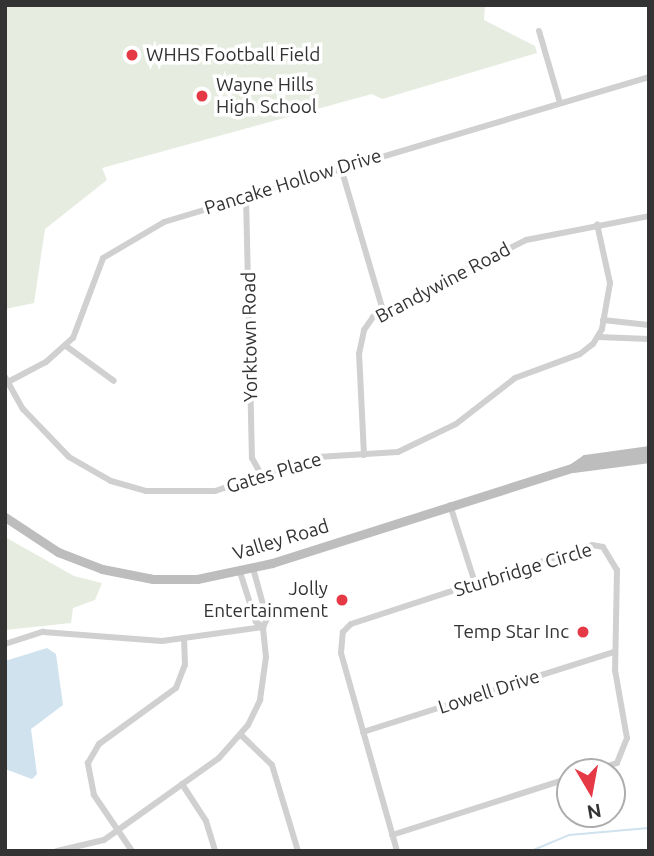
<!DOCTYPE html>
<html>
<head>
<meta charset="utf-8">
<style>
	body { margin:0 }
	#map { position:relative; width:654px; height:856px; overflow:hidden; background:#fff; font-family:Ubuntu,sans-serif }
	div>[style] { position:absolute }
	.green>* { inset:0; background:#e6ecdf }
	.water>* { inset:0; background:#cfe2ee }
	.stream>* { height:2px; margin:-1px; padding:0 1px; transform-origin:1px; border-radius:1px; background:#cfe2ee }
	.street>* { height:6px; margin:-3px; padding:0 3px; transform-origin:3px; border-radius:3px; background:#d0d0d0 }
	.secondary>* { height:9px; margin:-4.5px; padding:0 4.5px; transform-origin:4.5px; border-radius:4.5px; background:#bdbdbd }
	.dots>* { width:19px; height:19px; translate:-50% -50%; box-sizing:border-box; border:4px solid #fff; border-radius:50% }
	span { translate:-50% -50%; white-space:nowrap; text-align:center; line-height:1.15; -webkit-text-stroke:7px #fff; paint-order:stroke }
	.poi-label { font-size:19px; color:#333 }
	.left { translate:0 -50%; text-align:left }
	.right { translate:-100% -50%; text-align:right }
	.street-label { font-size:19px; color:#333 }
	.frame { position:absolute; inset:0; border:7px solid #333; pointer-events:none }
	.north { position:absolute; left:556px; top:758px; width:70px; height:70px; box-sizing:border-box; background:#fff; border:2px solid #adadad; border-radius:50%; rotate:170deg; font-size:19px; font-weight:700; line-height:28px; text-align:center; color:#333 }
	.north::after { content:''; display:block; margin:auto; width:24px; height:32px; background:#e63946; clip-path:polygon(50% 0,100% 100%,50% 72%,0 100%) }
</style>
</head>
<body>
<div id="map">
	<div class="green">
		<i style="clip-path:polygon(5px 5px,485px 5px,484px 20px,535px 46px,537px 53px,382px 99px,372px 94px,102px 168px,107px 180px,45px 229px,34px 303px,5px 309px)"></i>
		<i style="clip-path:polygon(5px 537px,74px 576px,102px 583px,95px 600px,73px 608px,71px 623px,5px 630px)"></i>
	</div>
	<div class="water">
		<i style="clip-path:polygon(47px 648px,56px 654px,63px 705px,31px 729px,37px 774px,32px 779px,5px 769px,5px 661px)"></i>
	</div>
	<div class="stream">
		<i style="left:531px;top:851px;width:41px;rotate:-22.8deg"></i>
		<i style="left:569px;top:835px;width:80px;rotate:-5deg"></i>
	</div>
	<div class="street">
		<i style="left:539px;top:31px;width:75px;rotate:73.7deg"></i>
		<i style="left:341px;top:168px;width:149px;rotate:73.6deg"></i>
		<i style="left:246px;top:196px;width:262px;rotate:88.7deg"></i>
		<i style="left:252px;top:458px;width:21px;rotate:61deg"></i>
		<i style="left:603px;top:320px;width:46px;rotate:6.2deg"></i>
		<i style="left:598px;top:337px;width:51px;rotate:2.2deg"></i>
		<i style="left:66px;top:346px;width:59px;rotate:36.1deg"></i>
		<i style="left:5px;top:377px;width:37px;rotate:61deg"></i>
		<i style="left:23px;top:409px;width:66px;rotate:46.2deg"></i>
		<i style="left:69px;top:457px;width:48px;rotate:29.7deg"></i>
		<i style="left:111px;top:481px;width:36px;rotate:16deg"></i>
		<i style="left:146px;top:491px;width:69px"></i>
		<i style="left:215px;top:491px;width:108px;rotate:-18.3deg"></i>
		<i style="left:318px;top:457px;width:80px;rotate:-3.6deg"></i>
		<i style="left:398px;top:452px;width:64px;rotate:-25.8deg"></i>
		<i style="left:456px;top:424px;width:75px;rotate:-37.9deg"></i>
		<i style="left:515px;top:378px;width:69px;rotate:-20.3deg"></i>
		<i style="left:580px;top:354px;width:16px;rotate:-38deg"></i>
		<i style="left:593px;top:344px;width:17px;rotate:-59deg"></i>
		<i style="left:602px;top:329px;width:47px;rotate:-80.1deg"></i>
		<i style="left:610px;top:283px;width:60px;rotate:-102.4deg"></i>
		<i style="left:8px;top:382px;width:43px;rotate:-27.8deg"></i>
		<i style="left:46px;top:362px;width:36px;rotate:-42deg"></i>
		<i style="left:73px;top:338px;width:85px;rotate:-69.4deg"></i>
		<i style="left:103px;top:258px;width:71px;rotate:-30.5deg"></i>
		<i style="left:164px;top:222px;width:506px;rotate:-16.65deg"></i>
		<i style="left:364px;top:455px;width:101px;rotate:-92.8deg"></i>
		<i style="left:359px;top:354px;width:25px;rotate:-78deg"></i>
		<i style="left:364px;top:330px;width:16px;rotate:-55deg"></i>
		<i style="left:373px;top:317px;width:171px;rotate:-26.7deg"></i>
		<i style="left:526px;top:240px;width:125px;rotate:-11deg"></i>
		<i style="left:450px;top:505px;width:82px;rotate:72.2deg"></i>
		<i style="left:240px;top:572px;width:52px;rotate:72.3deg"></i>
		<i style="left:256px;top:622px;width:9px;rotate:36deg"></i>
		<i style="left:5px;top:644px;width:40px;rotate:-18deg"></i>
		<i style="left:43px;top:632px;width:119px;rotate:4.3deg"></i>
		<i style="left:162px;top:641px;width:102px;rotate:-7.9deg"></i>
		<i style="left:363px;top:732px;width:263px;rotate:-17.7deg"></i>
		<i style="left:241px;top:735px;width:43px;rotate:44.1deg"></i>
		<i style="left:272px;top:765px;width:90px;rotate:73.2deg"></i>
		<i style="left:182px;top:784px;width:44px;rotate:57deg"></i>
		<i style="left:206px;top:821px;width:31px;rotate:73deg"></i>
		<i style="left:392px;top:835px;width:187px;rotate:-17.8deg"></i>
		<i style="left:57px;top:851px;width:48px;rotate:-13.2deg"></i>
		<i style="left:104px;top:840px;width:141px;rotate:-35.5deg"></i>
		<i style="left:219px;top:758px;width:44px;rotate:-48.7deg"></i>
		<i style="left:248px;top:725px;width:28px;rotate:-64deg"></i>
		<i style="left:260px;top:700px;width:43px;rotate:-82.1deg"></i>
		<i style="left:266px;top:657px;width:30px;rotate:-96deg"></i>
		<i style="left:263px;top:627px;width:9px;rotate:-63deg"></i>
		<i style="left:267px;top:619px;width:53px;rotate:-105.4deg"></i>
		<i style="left:132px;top:851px;width:68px;rotate:-124.2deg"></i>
		<i style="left:94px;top:795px;width:33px;rotate:-101deg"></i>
		<i style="left:88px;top:763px;width:22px;rotate:-60deg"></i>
		<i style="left:99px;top:744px;width:95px;rotate:-36deg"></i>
		<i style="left:176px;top:688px;width:25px;rotate:-69deg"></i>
		<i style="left:185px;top:665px;width:27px;rotate:-92deg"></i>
		<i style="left:397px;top:851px;width:206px;rotate:-105.8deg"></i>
		<i style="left:341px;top:653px;width:21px;rotate:-85deg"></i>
		<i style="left:343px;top:632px;width:11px;rotate:-45deg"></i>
		<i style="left:351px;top:624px;width:254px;rotate:-18.1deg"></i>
		<i style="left:592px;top:545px;width:11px;rotate:10deg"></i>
		<i style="left:603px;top:547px;width:27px;rotate:59deg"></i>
		<i style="left:617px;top:570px;width:100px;rotate:91.1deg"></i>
		<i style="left:615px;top:670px;width:69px;rotate:80deg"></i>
		<i style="left:627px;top:738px;width:27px;rotate:112deg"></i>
		<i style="left:617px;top:763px;width:28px;rotate:162deg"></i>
	</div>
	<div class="secondary">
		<i style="left:573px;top:468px;width:77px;rotate:-7.5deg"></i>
		<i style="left:5px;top:517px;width:64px;rotate:33.4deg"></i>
		<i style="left:58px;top:552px;width:47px;rotate:21.1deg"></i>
		<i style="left:102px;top:569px;width:52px;rotate:11.1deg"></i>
		<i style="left:153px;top:579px;width:44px"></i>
		<i style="left:197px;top:579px;width:77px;rotate:-12deg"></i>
		<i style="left:272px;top:563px;width:315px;rotate:-17.6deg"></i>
		<i style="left:572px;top:468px;width:16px;rotate:-35deg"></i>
		<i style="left:585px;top:459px;width:65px;rotate:-8deg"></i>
	</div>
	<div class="dots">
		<i style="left:132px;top:55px;background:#e63946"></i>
		<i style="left:202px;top:96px;background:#e63946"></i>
		<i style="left:342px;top:600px;background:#e63946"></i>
		<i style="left:583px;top:632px;background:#e63946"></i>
	</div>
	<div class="poi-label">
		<span class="left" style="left:146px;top:55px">WHHS Football Field</span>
		<span class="left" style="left:216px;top:96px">Wayne Hills<br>High School</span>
		<span class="right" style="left:328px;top:600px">Jolly<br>Entertainment</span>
		<span class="right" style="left:569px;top:632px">Temp Star Inc</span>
	</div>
	<div class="street-label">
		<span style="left:293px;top:182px;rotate:-17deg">Pancake Hollow Drive</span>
		<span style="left:443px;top:283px;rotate:-28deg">Brandywine Road</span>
		<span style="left:250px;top:337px;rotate:-91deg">Yorktown Road</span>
		<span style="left:274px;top:473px;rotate:-17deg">Gates Place</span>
		<span style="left:281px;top:540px;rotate:-17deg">Valley Road</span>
		<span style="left:523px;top:570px;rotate:-17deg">Sturbridge Circle</span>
		<span style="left:489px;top:692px;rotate:-18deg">Lowell Drive</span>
	</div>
	<div class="frame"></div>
	<div class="north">N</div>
</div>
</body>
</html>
